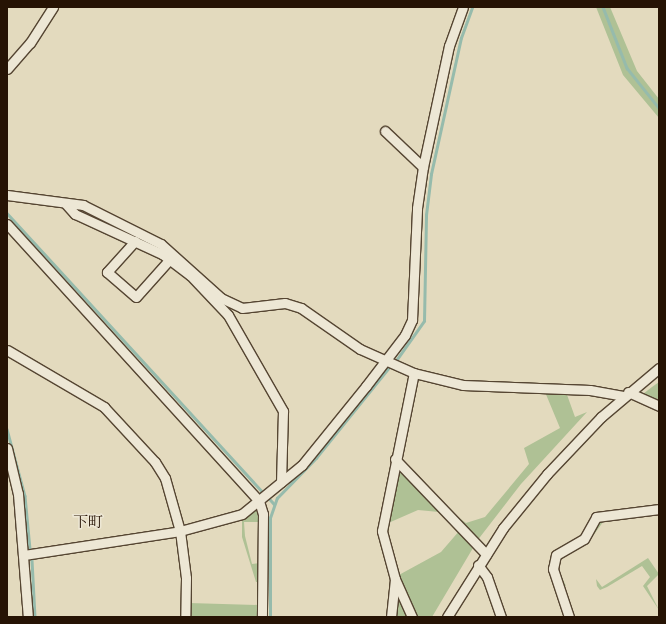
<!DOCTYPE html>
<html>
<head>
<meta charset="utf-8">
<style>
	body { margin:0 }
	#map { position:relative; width:666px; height:624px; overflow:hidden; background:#e3dabe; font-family:"IM FELL French Canon","Noto Serif JP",serif }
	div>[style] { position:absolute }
	.green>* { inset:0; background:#afc195 }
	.stream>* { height:2.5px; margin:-1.25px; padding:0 1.25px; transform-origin:1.25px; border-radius:1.25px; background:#96bbac }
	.roads { filter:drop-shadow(1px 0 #554532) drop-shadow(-1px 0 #554532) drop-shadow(0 1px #554532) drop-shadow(0 -1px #554532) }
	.minor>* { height:9px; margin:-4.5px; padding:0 4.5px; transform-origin:4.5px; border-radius:4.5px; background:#ede7d5 }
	span { translate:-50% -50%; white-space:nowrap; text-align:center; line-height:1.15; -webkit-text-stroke:3px #ede7d5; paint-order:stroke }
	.neighbourhood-label { font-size:15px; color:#261304 }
	.frame { position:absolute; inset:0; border:8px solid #261304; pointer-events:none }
</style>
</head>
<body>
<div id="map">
	<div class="green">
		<i style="clip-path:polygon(596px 7px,610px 7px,637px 71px,659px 99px,659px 118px,623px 75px)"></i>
		<i style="clip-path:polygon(659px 382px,659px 400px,643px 394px,652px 387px)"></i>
		<i style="clip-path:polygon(545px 392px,566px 392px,575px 417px,587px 412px,521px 484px,477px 541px,444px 510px,414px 470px,451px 512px,466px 523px,485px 517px,529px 464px,524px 448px,560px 428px)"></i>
		<i style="clip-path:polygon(399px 467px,422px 490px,439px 512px,418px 510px,386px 524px)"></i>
		<i style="clip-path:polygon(253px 511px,258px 511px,260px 522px,244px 522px,245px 536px,252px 564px,260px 563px,260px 582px,256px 582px,242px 537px,242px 517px)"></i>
		<i style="clip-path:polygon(606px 518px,587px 544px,560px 559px,558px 569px,566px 586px,561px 587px,556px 562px,558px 558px,586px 541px,598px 520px)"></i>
		<i style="clip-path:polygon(460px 530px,473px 548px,432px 617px,415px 617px,397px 576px,441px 552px)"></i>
		<i style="clip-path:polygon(648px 558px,659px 574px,647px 586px,659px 610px,643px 586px,650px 577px,642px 566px,607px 587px,600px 590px,597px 586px,596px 579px,602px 587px)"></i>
		<i style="clip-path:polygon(396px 591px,409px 617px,393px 617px)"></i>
		<i style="clip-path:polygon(189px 603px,259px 605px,258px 617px,188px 617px)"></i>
	</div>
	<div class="stream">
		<i style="left:603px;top:7px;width:66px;rotate:68.5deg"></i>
		<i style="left:627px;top:68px;width:51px;rotate:51.3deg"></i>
		<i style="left:7px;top:213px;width:376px;rotate:47.5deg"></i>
		<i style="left:395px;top:362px;width:50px;rotate:-54.7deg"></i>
		<i style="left:424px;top:321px;width:106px;rotate:-88.9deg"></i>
		<i style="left:426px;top:215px;width:41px;rotate:-83deg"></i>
		<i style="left:431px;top:174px;width:139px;rotate:-77.6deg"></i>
		<i style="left:461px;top:38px;width:33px;rotate:-70deg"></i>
		<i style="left:7px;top:429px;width:69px;rotate:75deg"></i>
		<i style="left:25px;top:496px;width:53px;rotate:84.6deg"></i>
		<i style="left:268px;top:497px;width:9px;rotate:49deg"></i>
		<i style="left:32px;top:560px;width:57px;rotate:87deg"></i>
		<i style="left:270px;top:617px;width:99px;rotate:-90deg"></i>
		<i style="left:270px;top:518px;width:21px;rotate:-71deg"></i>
		<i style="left:277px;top:498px;width:56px;rotate:-45.7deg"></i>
		<i style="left:316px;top:458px;width:119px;rotate:-51.1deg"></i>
	</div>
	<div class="roads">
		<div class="minor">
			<i style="left:7px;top:69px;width:35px;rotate:-49deg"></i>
			<i style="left:30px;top:43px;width:43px;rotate:-57.4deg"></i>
			<i style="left:385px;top:131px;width:52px;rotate:43.5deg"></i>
			<i style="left:7px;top:195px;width:77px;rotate:7.5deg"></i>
			<i style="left:83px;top:205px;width:87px;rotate:26.6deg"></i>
			<i style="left:161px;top:244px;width:81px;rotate:42deg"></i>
			<i style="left:221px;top:298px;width:23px;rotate:25deg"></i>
			<i style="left:242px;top:308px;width:43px;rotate:-6.6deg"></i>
			<i style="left:285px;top:303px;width:17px;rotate:17deg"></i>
			<i style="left:301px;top:308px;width:72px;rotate:34.8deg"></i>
			<i style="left:360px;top:349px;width:59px;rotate:24deg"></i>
			<i style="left:414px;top:373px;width:50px;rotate:13.8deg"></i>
			<i style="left:463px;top:385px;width:127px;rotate:2.3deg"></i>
			<i style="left:590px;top:390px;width:35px;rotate:10deg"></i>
			<i style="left:65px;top:203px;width:15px;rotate:48deg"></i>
			<i style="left:75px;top:214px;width:96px;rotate:24.7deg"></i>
			<i style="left:162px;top:254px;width:35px;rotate:37deg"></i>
			<i style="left:190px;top:275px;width:55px;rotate:46.5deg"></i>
			<i style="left:228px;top:315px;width:111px;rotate:60.2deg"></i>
			<i style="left:283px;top:411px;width:71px;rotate:91.6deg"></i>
			<i style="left:7px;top:224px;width:374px;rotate:47.7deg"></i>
			<i style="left:259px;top:501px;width:14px;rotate:73deg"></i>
			<i style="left:263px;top:514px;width:103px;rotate:90.6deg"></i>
			<i style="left:135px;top:241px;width:42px;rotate:132.1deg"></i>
			<i style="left:107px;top:272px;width:38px;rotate:41deg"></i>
			<i style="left:136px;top:297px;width:50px;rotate:-48.3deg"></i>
			<i style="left:7px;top:350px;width:113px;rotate:30.4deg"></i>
			<i style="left:104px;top:407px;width:75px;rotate:47.2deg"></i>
			<i style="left:155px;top:462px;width:19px;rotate:58deg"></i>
			<i style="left:165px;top:478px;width:55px;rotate:74.2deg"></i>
			<i style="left:180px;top:531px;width:47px;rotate:82.7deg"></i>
			<i style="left:186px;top:578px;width:39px;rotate:91deg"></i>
			<i style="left:628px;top:392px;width:34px;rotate:24deg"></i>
			<i style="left:7px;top:448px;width:47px;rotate:76.6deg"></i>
			<i style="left:18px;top:494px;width:123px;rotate:85.4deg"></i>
			<i style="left:395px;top:459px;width:132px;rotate:46.2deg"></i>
			<i style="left:24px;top:555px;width:158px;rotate:-8.7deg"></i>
			<i style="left:180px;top:531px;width:64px;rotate:-15.3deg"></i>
			<i style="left:242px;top:514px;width:77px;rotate:-39.2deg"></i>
			<i style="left:302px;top:465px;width:102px;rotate:-51deg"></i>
			<i style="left:366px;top:386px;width:64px;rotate:-52.6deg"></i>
			<i style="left:405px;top:335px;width:17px;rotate:-65deg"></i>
			<i style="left:412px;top:320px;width:112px;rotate:-87.4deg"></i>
			<i style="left:417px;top:208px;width:41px;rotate:-81.7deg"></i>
			<i style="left:423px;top:167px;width:124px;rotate:-77.9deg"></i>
			<i style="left:449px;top:46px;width:41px;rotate:-70.3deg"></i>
			<i style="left:478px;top:565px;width:15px;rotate:53deg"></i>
			<i style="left:487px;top:577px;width:42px;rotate:70.7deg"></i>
			<i style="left:391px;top:617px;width:38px;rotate:-84deg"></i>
			<i style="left:412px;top:617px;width:42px;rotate:-114.1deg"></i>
			<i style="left:395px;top:579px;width:50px;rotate:-105.2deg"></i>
			<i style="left:382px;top:531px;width:161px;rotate:-78.6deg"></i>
			<i style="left:447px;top:617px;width:105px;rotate:-57.8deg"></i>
			<i style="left:503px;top:528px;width:70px;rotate:-50.8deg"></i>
			<i style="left:547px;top:474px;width:79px;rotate:-46.5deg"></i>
			<i style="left:601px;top:417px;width:76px;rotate:-40.2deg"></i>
			<i style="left:569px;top:617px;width:51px;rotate:-108.4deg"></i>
			<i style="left:553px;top:569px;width:14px;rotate:-78deg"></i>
			<i style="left:556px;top:555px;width:32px;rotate:-30deg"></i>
			<i style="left:584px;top:539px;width:25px;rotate:-61deg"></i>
			<i style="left:596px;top:517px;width:64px;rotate:-7.2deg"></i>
		</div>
	</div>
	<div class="neighbourhood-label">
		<span style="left:88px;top:523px">下町</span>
	</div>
	<div class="frame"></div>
</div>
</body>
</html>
